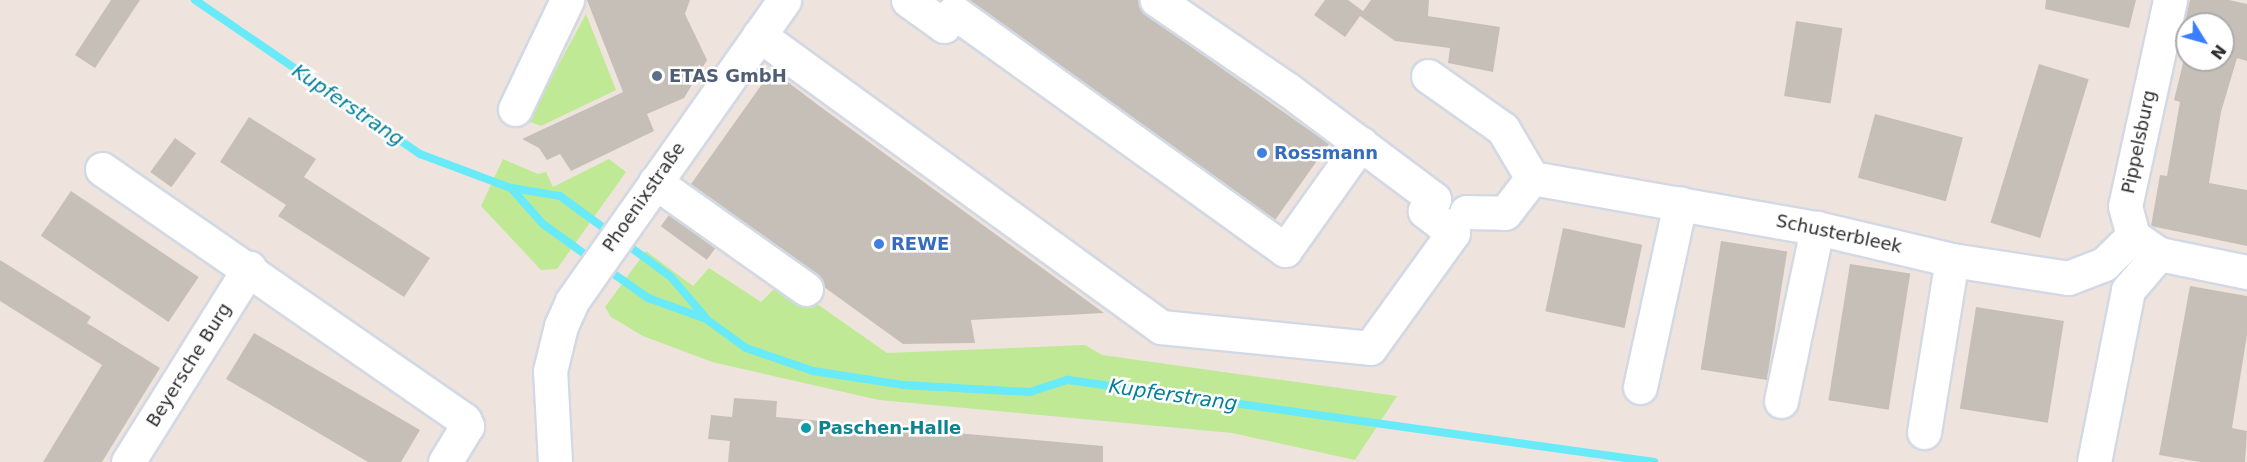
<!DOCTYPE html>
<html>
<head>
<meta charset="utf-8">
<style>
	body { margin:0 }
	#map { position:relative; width:2247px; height:462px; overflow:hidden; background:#eee4dd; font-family:"DejaVu Sans",sans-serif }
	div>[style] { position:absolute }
	.green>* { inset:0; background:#c0e995 }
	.stream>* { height:8px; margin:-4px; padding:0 4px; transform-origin:4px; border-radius:4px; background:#68eaf8 }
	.building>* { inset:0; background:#c6bfb8; transform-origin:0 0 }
	.roads { filter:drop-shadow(2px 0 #d2d9e5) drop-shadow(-2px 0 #d2d9e5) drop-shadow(0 2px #d2d9e5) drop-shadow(0 -2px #d2d9e5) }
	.minor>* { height:33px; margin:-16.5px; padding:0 16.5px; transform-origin:16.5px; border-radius:16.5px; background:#fff }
	.dots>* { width:16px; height:16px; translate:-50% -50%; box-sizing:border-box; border:3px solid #fff; border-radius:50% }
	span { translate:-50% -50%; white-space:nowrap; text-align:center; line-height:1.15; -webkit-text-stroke:5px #fff; paint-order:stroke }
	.service-label { font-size:18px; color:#4e5e75; font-weight:700 }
	.left { translate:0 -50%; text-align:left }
	.street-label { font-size:18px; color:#2c2c2c }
	.shop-label { font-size:18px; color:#366cbe; font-weight:700 }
	.culture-label { font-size:18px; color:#0d838f; font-weight:700 }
	.water-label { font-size:20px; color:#047f99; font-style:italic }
	.north { position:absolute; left:2175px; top:12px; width:60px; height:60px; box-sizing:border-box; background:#fff; border:2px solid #ababab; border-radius:50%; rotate:127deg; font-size:16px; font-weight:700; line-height:24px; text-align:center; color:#2c2c2c }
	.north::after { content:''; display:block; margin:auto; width:21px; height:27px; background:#397fff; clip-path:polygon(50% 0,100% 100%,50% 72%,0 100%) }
</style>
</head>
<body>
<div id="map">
	<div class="green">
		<i style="clip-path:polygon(586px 14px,616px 90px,541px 126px,528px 121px)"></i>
		<i style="clip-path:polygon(503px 159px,538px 174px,546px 172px,553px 187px,609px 159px,626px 172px,557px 269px,541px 270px,481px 206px)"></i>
		<i style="clip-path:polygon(646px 251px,693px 286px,709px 268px,761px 302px,783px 280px,887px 353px,1085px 345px,1102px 355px,1397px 396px,1355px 460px,1232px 433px,879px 400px,712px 362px,643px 336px,611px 317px,605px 307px)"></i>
	</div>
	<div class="stream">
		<i style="left:195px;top:0;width:273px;rotate:34.4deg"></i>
		<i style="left:420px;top:154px;width:97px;rotate:20.5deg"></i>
		<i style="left:511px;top:188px;width:48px;rotate:48.4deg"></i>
		<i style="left:543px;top:224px;width:62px;rotate:35.8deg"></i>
		<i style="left:512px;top:188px;width:49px;rotate:9.5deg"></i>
		<i style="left:560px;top:196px;width:64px;rotate:36.2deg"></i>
		<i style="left:622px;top:241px;width:61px;rotate:36.3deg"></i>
		<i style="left:671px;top:277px;width:52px;rotate:49.6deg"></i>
		<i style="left:604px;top:267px;width:54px;rotate:35.2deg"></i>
		<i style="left:648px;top:298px;width:62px;rotate:19.9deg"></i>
		<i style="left:706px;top:319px;width:49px;rotate:35.9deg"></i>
		<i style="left:746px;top:348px;width:71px;rotate:18.9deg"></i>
		<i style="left:813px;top:371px;width:91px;rotate:8.8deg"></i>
		<i style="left:903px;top:385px;width:127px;rotate:3.2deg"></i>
		<i style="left:1030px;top:392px;width:40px;rotate:-18deg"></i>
		<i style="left:1068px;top:380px;width:592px;rotate:7.97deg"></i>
	</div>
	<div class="building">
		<i style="clip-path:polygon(111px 0,140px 0,95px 68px,75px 55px)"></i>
		<i style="clip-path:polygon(587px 0,690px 0,685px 14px,707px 60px,684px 98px,647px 114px,654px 131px,571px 171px,560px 154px,547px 160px,539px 148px,522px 139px,623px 92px)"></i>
		<i style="clip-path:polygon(969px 0,1138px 0,1146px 15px,1329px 144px,1275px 220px)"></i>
		<i style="clip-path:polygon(1325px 0,1348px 0,1363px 11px,1371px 0,1429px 0,1428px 16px,1500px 27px,1493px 72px,1448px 63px,1450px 48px,1395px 41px,1360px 16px,1345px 37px,1314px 15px)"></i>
		<i style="clip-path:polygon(2046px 0,2136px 0,2129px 28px,2045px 9px)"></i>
		<i style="clip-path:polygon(2190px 0,2229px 0,2247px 4px,2247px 61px,2237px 58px,2221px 112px,2209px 183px,2247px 190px,2247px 246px,2151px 226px,2160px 175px,2167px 176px,2180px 102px,2174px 100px,2187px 47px,2187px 60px,2223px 60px,2223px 24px,2187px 24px,2187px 33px,2182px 32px)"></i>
		<i style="left:1796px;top:21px;width:47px;height:76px;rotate:9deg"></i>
		<i style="left:2039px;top:64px;width:52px;height:166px;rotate:17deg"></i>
		<i style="clip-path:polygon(772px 70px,818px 105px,1104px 313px,971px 320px,975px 343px,903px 344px,824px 287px,817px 274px,691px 184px)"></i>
		<i style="left:1875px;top:114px;width:91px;height:66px;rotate:15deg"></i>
		<i style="clip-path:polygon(249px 117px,316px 159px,304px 177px,430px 258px,404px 297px,278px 216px,286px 205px,220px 162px)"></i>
		<i style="left:175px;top:138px;width:26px;height:42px;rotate:36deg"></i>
		<i style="left:71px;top:191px;width:154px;height:54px;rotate:34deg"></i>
		<i style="left:669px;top:215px;width:57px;height:14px;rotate:36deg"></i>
		<i style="left:1563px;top:228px;width:81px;height:85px;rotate:12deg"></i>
		<i style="left:1721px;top:241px;width:67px;height:130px;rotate:9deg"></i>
		<i style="clip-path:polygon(0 260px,91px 317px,87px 323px,160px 368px,102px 462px,43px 462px,102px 365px,0 301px)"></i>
		<i style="left:1850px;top:264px;width:61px;height:138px;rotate:9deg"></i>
		<i style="clip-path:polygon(2190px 286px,2247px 296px,2247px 335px,2232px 428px,2247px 431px,2245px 462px,2200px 462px,2159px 455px)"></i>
		<i style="left:1976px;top:307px;width:89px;height:103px;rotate:9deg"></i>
		<i style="clip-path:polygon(254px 333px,420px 430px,401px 462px,368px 462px,226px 379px)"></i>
		<i style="clip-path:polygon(734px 398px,777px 401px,776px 417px,1103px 446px,1103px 462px,728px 462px,730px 441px,708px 439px,711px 415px,732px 417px)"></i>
	</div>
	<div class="roads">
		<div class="minor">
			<i style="left:908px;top:0;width:44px;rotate:35.8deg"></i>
			<i style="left:944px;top:26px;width:17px;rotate:-54deg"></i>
			<i style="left:954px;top:12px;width:408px;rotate:35.7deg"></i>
			<i style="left:1285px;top:250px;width:131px;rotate:-54.6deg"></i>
			<i style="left:2170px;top:0;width:211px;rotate:102.3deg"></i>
			<i style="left:2125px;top:206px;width:31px;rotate:75deg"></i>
			<i style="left:2133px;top:236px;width:32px;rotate:35deg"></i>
			<i style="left:2159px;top:254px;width:90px;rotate:11.6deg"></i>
			<i style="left:759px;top:35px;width:497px;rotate:36deg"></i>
			<i style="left:1161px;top:327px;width:210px;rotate:5.7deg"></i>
			<i style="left:1370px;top:348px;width:142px;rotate:-54.2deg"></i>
			<i style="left:1453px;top:233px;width:36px;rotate:-142deg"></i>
			<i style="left:1425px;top:211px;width:15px;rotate:-53deg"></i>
			<i style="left:1434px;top:199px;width:184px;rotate:-143.2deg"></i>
			<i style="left:1287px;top:89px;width:158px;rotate:-145.6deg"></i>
			<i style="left:1428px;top:76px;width:92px;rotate:35.2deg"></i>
			<i style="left:1503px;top:129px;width:57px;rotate:59.4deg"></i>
			<i style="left:1532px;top:178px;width:289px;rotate:10deg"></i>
			<i style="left:1817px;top:228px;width:139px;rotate:13.3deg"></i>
			<i style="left:1952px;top:260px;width:117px;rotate:8.8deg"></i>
			<i style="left:2068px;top:278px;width:39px;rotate:-21deg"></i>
			<i style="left:2104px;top:264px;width:40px;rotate:-44deg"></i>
			<i style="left:515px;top:109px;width:121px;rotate:-64.5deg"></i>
			<i style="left:102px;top:169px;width:441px;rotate:34.7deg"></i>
			<i style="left:464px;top:420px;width:7px;rotate:63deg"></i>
			<i style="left:467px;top:426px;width:42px;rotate:121.4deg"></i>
			<i style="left:655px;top:182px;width:185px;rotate:35.3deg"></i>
			<i style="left:1466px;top:212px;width:39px;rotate:1deg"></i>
			<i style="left:1505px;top:213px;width:44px;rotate:-52.4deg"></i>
			<i style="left:1640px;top:387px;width:188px;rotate:-77.7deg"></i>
			<i style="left:1781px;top:401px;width:177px;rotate:-78.2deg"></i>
			<i style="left:1924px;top:432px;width:174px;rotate:-80.8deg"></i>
			<i style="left:128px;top:462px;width:229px;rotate:-58deg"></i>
			<i style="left:555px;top:462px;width:91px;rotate:-93.1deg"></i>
			<i style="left:550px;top:371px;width:46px;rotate:-76.3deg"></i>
			<i style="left:561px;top:326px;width:27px;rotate:-66deg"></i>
			<i style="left:572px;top:301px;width:368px;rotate:-54.8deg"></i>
			<i style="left:2094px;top:462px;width:175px;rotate:-78.8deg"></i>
			<i style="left:2128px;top:290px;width:48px;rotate:-49.3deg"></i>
		</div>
	</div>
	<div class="dots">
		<i style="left:657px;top:76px;background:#5c6f8a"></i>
		<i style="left:1262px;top:153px;background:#3f7fe0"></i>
		<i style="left:879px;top:244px;background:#3f7fe0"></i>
		<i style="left:806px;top:428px;background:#0f9aa8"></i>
	</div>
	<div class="service-label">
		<span class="left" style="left:669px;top:76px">ETAS GmbH</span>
	</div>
	<div class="street-label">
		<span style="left:2139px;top:142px;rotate:-78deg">Pippelsburg</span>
		<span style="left:644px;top:197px;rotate:-55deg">Phoenixstraße</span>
		<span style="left:1839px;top:234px;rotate:12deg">Schusterbleek</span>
		<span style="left:189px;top:365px;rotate:-58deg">Beyersche Burg</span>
	</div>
	<div class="shop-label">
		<span class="left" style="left:1274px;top:153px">Rossmann</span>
		<span class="left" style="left:891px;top:244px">REWE</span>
	</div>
	<div class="culture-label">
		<span class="left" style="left:818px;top:428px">Paschen-Halle</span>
	</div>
	<div class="water-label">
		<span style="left:348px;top:105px;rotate:34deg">Kupferstrang</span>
		<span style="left:1173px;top:395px;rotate:8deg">Kupferstrang</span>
	</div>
	<div class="north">N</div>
</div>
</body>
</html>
